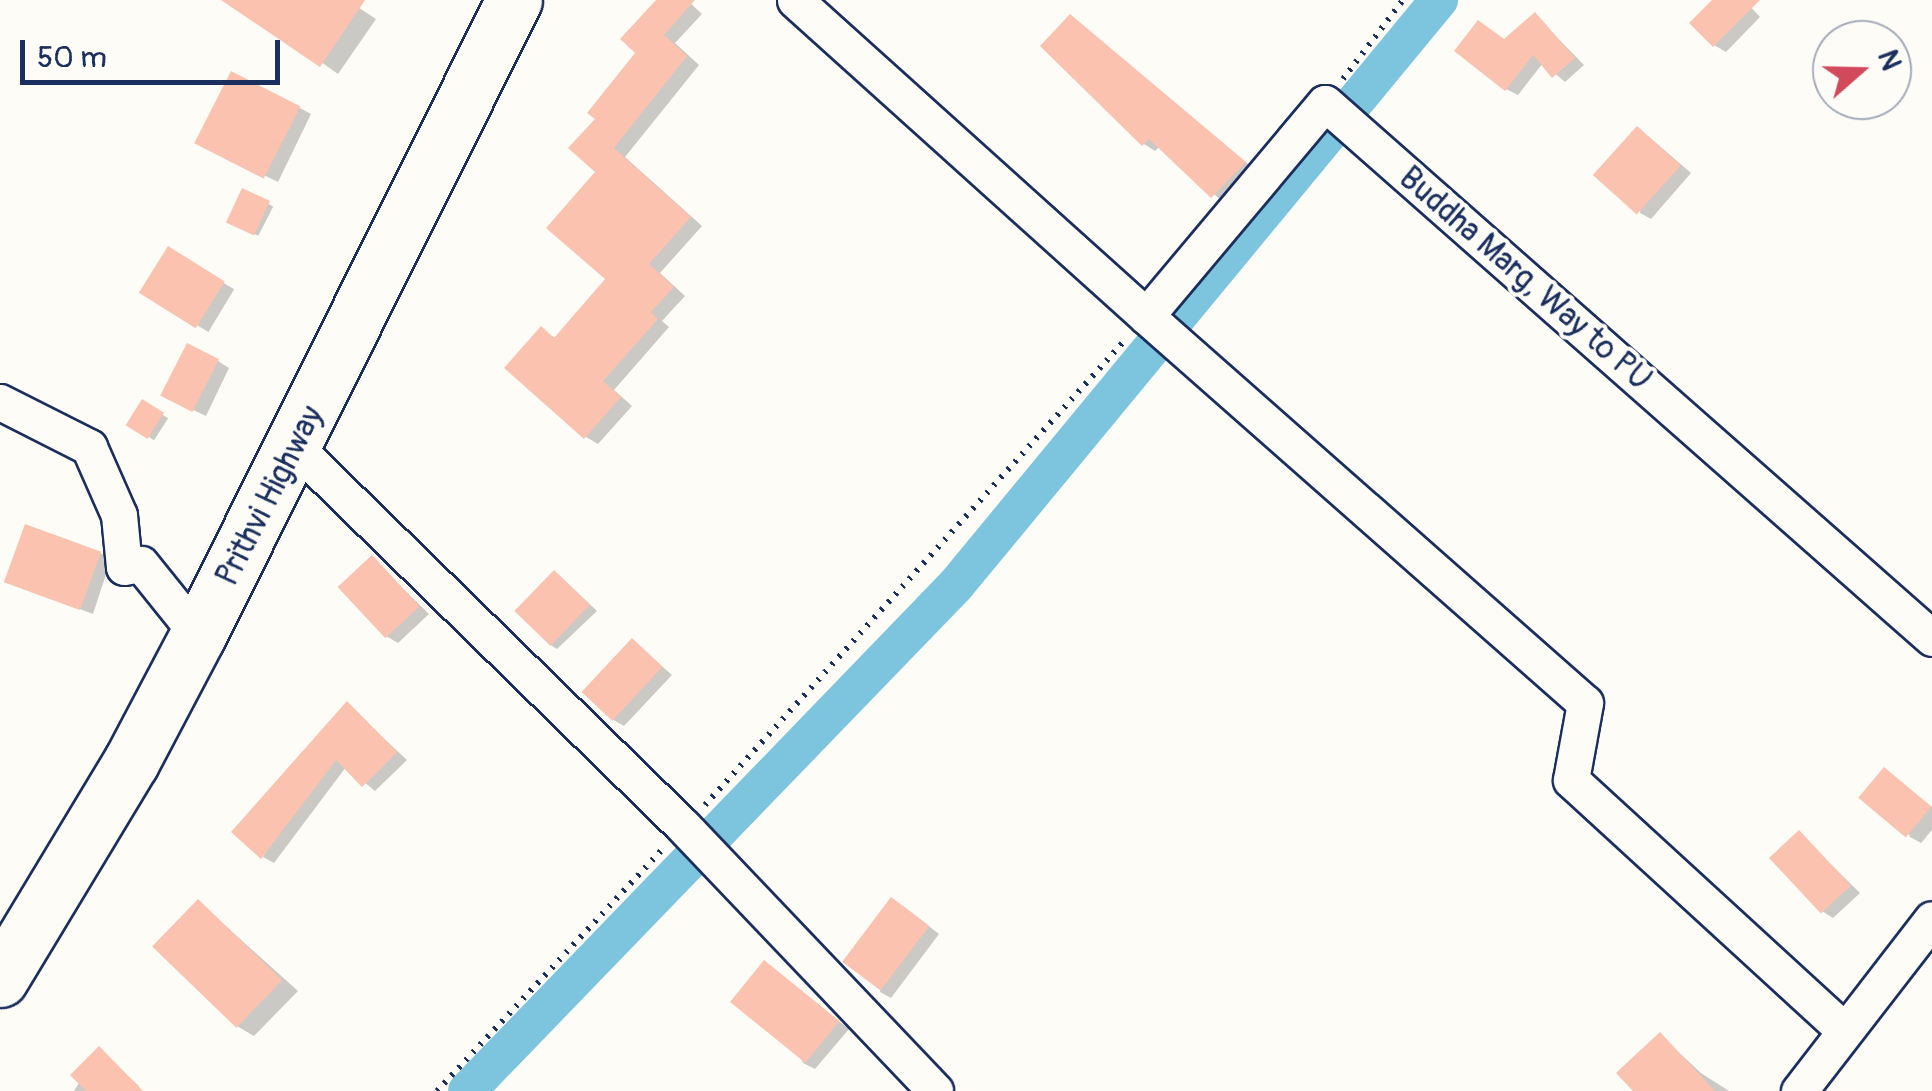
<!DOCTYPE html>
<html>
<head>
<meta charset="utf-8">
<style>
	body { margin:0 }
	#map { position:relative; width:1932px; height:1091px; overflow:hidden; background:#fdfcf7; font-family:Pangolin,sans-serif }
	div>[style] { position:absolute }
	.shadow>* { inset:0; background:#0003; transform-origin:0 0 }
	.canal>* { height:38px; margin:-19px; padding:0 19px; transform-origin:19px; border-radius:19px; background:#7dc4de }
	.building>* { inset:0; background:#fac2af; transform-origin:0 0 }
	.path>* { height:6px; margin-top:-3px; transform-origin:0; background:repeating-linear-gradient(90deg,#1b2f5e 0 2.5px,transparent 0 10.5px) }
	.roads { filter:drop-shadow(2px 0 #1b2f5e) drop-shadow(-2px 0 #1b2f5e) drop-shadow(0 2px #1b2f5e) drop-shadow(0 -2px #1b2f5e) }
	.minor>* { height:35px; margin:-17.5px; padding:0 17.5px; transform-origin:17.5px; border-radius:17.5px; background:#fdfcf7 }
	.trunk>* { height:55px; margin:-27.5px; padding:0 27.5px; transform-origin:27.5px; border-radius:27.5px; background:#fdfcf7 }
	span { translate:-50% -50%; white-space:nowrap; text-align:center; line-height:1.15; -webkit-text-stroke:8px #fdfcf7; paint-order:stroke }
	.street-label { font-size:32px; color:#1b2f5e }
	.north { position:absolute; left:1812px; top:20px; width:100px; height:100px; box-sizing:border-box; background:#fdfcf7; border:2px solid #a3aaba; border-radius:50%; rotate:70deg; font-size:28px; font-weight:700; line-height:40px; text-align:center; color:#1b2f5e }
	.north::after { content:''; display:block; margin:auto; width:35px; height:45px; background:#d1495b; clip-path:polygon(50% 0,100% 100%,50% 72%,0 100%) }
	.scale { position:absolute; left:20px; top:40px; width:260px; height:45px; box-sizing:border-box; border:5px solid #1b2f5e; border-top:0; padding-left:12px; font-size:30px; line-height:35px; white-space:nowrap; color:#1b2f5e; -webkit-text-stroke:8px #fdfcf7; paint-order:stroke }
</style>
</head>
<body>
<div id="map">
	<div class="shadow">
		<i style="clip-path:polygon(234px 0,347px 0,376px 19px,338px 74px)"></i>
		<i style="clip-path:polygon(659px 0,687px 0,702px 14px,675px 43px,699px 65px,625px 157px,702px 226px,660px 273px,685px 296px,662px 321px,669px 327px,614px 390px,632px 406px,598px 444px,586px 437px,542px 330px,557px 339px,609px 279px,599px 119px,639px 53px)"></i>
		<i style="clip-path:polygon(1715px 0,1744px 0,1760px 17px,1726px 52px,1714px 45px)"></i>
		<i style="clip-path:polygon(1535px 15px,1584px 65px,1565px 82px,1543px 63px,1518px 95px,1506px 89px,1505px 41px)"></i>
		<i style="clip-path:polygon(1071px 17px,1255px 170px,1224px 203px,1160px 146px,1155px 151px,1144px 144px)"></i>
		<i style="clip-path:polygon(300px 108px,311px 114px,278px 182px,213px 150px)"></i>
		<i style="clip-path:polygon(1648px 136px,1691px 173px,1651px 219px,1640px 213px)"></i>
		<i style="left:243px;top:191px;width:34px;height:33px;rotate:27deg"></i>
		<i style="left:169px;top:250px;width:76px;height:50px;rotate:31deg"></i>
		<i style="clip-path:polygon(218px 361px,229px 368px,206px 416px,176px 402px)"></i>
		<i style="left:143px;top:402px;width:30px;height:26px;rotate:33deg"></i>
		<i style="clip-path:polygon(100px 553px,111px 559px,93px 614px,8px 582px)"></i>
		<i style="clip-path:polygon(372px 558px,429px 614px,398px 643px,386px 636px)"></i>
		<i style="clip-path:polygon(562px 578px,597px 611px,557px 649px,549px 644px)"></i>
		<i style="clip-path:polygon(633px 641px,672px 675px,624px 726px,612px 719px)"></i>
		<i style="clip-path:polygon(347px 704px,407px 760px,375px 791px,346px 767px,274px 863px,263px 857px)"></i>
		<i style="clip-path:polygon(1885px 770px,1932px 807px,1932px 830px,1921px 843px,1910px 837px)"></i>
		<i style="clip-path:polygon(1799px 833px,1860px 893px,1833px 918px,1822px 911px)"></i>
		<i style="clip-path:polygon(199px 902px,298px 991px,254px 1036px,237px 1026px)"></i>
		<i style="clip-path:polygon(903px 906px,939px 934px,891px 998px,880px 992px)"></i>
		<i style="clip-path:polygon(765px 963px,849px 1029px,815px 1069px,803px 1063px)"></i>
		<i style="clip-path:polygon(1660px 1035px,1701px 1073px,1729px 1091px,1638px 1091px)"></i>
		<i style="clip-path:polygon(99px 1050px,139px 1086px,134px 1091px,74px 1091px)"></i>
	</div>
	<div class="canal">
		<i style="left:467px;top:1091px;width:704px;rotate:-45.98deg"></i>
		<i style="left:956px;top:585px;width:759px;rotate:-50.46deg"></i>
	</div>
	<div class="building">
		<i style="clip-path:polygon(221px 0,365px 0,320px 67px)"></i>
		<i style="clip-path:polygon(656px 0,695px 0,664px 35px,687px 56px,614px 148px,691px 217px,649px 264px,674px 287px,651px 312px,658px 319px,603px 381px,621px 397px,584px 439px,504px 368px,541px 326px,554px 338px,605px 279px,546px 228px,595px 172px,568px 148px,595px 119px,587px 113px,635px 53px,620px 39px)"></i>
		<i style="clip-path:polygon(1712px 0,1760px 0,1713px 47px,1689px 23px)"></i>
		<i style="clip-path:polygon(1535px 12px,1575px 58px,1552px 78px,1533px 55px,1505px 91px,1454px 51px,1478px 20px,1504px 39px)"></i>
		<i style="clip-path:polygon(1070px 14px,1246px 162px,1211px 198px,1149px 139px,1142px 146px,1040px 46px)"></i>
		<i style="left:231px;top:71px;width:78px;height:81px;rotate:27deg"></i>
		<i style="left:1637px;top:126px;width:59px;height:66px;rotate:42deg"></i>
		<i style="left:242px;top:188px;width:31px;height:38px;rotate:25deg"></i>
		<i style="left:168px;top:246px;width:67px;height:55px;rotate:32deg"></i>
		<i style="left:187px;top:343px;width:36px;height:59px;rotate:27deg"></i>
		<i style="left:142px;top:399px;width:26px;height:31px;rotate:32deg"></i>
		<i style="left:25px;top:524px;width:81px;height:62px;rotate:20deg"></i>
		<i style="left:372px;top:555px;width:70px;height:47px;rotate:47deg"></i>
		<i style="left:554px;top:570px;width:50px;height:57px;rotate:44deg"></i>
		<i style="left:632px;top:638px;width:42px;height:74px;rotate:43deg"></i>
		<i style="clip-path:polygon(347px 701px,397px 752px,362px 787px,336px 760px,261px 859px,231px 832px)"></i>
		<i style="left:1884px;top:767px;width:62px;height:40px;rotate:40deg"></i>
		<i style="left:1799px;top:830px;width:76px;height:41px;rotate:47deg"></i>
		<i style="left:891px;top:897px;width:48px;height:81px;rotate:37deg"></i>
		<i style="left:198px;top:899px;width:117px;height:66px;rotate:44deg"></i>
		<i style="left:764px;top:960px;width:97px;height:54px;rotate:39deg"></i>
		<i style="clip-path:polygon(1660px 1032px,1715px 1091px,1633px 1091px,1616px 1073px)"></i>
		<i style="clip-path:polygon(99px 1046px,143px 1091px,86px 1091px,70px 1075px)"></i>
	</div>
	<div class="path">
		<i style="left:1343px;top:79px;width:99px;rotate:-52.8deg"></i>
		<i style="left:705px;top:805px;width:628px;rotate:-47.9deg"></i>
		<i style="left:437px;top:1091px;width:330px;rotate:-47deg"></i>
	</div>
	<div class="roads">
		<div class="minor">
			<i style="left:795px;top:0;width:472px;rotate:42deg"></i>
			<i style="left:1146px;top:316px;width:278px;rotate:-50deg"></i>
			<i style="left:1325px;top:103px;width:809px;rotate:41.39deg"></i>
			<i style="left:1146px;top:316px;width:585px;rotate:41.4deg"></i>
			<i style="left:1585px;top:703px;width:78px;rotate:100.3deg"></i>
			<i style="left:1571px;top:780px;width:369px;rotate:42.5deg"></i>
			<i style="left:0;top:402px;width:100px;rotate:26.8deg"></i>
			<i style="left:89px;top:447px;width:74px;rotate:66.2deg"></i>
			<i style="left:119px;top:515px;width:52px;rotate:84.5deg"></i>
			<i style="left:124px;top:567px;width:17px;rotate:-10deg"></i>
			<i style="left:141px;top:564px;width:91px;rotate:51.2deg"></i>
			<i style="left:296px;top:448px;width:542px;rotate:44.33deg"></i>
			<i style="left:684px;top:827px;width:364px;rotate:46.4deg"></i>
			<i style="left:1799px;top:1091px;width:217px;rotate:-52.3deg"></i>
		</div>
		<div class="trunk">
			<i style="left:0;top:979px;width:253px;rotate:-58.9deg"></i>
			<i style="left:131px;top:762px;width:144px;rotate:-62.2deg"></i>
			<i style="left:198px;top:635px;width:709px;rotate:-63.54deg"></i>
		</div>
	</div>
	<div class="street-label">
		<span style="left:1525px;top:279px;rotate:41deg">Buddha Marg, Way to PU</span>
		<span style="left:270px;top:496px;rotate:-63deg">Prithvi Highway</span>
	</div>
	<div class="north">N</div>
	<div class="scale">50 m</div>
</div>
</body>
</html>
